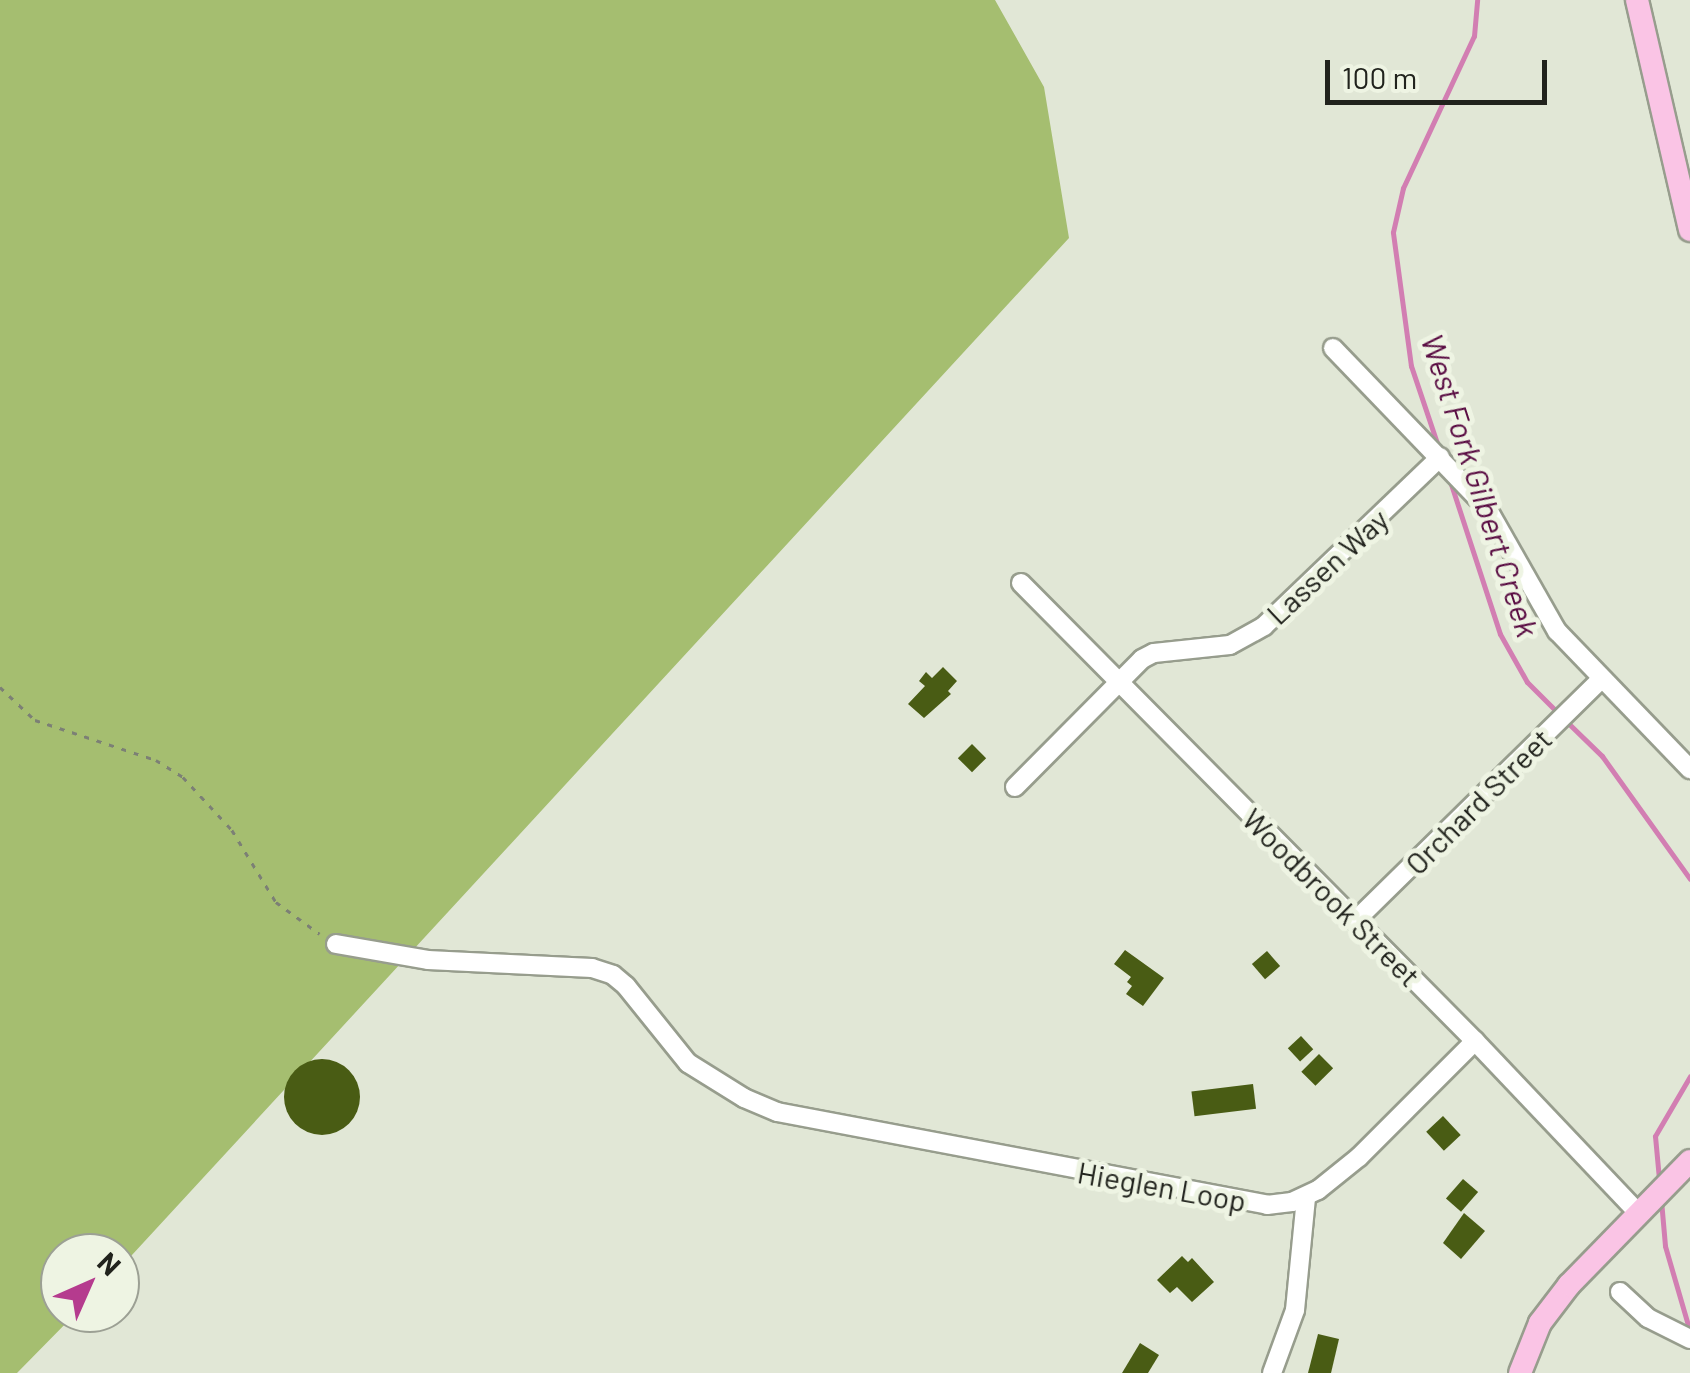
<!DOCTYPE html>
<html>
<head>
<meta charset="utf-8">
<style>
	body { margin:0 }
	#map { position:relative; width:1690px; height:1373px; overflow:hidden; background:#e1e7d6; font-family:Barlow,sans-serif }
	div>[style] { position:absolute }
	.green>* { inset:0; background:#a5be70 }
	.stream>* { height:5px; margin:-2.5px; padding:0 2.5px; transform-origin:2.5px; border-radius:2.5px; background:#d27eb2 }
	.building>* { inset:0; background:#495c14; transform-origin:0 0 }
	.round { border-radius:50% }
	.path>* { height:2.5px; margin-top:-1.25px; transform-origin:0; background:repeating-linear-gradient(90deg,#7c8075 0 5px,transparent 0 13px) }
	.roads { filter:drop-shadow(2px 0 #979d8d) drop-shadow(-2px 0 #979d8d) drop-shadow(0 2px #979d8d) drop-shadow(0 -2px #979d8d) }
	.minor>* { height:18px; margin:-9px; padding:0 9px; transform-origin:9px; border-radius:9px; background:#fff }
	.major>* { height:22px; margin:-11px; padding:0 11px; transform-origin:11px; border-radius:11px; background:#fac4e5 }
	span { translate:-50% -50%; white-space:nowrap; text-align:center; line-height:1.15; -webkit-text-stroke:10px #eef4e3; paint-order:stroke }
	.street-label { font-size:30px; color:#21231d }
	.water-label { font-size:32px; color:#5a0d43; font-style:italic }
	.north { position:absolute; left:40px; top:1233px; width:100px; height:100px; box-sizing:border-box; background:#eef4e3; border:2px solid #9ca094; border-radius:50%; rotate:45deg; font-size:28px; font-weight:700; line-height:40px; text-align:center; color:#21231d }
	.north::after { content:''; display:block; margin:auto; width:35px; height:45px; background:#b53b8e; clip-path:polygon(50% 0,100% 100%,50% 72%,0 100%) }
	.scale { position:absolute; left:1325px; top:60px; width:222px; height:45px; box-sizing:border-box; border:5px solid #21231d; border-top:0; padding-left:12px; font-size:30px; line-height:35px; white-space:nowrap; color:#21231d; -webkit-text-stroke:8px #eef4e3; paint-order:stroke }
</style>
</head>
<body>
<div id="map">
	<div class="green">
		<i style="clip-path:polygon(0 0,995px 0,1044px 87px,1069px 238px,120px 1268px,120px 1253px,60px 1253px,60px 1313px,76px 1313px,17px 1373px,0 1373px)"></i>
	</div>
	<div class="stream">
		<i style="left:1439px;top:449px;width:88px;rotate:-108.6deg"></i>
		<i style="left:1411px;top:366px;width:135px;rotate:-97.7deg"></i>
		<i style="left:1393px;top:232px;width:45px;rotate:-77.2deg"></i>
		<i style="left:1403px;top:188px;width:168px;rotate:-65deg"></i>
		<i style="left:1474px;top:36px;width:36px;rotate:-85deg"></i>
		<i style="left:1449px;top:478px;width:164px;rotate:71.9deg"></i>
		<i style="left:1500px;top:634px;width:55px;rotate:60.6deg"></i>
		<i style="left:1527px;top:682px;width:45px;rotate:45deg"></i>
		<i style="left:1567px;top:722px;width:49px;rotate:44.2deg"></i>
		<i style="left:1602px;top:756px;width:151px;rotate:54.4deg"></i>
		<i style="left:1659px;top:1179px;width:43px;rotate:-95.3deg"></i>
		<i style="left:1655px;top:1136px;width:69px;rotate:-59.7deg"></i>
		<i style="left:1661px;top:1200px;width:46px;rotate:85deg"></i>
		<i style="left:1665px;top:1246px;width:90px;rotate:73.8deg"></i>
	</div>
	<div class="building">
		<i style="clip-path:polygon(943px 667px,957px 681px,948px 691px,951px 694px,924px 718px,908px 704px,925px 686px,919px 681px,926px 672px,932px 678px)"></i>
		<i style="left:972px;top:744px;width:20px;height:20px;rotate:45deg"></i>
		<i style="clip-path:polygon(1125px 950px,1164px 978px,1143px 1006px,1126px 994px,1132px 986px,1127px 982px,1131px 977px,1114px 964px)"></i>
		<i style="left:1267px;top:951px;width:20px;height:20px;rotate:49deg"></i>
		<i style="left:1301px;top:1036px;width:18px;height:18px;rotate:47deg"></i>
		<i style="left:1319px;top:1054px;width:20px;height:25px;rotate:45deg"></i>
		<i class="round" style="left:284px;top:1059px;width:76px;height:76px"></i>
		<i style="left:1253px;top:1084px;width:25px;height:62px;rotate:83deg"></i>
		<i style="left:1443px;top:1116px;width:26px;height:23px;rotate:47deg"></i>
		<i style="left:1463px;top:1179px;width:20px;height:26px;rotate:41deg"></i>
		<i style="clip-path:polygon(1464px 1213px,1485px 1231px,1461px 1259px,1443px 1243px)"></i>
		<i style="clip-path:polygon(1182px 1256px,1188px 1262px,1192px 1258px,1214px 1282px,1192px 1302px,1177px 1287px,1170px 1293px,1157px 1280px)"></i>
		<i style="clip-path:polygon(1318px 1334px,1339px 1339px,1331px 1373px,1308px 1373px)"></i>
		<i style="clip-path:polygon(1140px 1343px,1159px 1355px,1148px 1373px,1122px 1373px)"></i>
	</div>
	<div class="path">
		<i style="left:0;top:687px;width:48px;rotate:43.3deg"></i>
		<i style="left:35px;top:720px;width:127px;rotate:18.3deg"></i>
		<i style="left:156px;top:760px;width:32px;rotate:32deg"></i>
		<i style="left:183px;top:777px;width:72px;rotate:47.2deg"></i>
		<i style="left:232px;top:830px;width:84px;rotate:58.6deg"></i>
		<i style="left:276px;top:902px;width:54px;rotate:36deg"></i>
	</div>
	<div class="roads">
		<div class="minor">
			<i style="left:1333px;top:348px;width:222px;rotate:46.1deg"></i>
			<i style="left:1487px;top:508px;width:142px;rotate:60.4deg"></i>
			<i style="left:1557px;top:631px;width:192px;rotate:46.1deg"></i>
			<i style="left:1021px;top:583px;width:645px;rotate:45.25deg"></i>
			<i style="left:1475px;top:1041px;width:238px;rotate:46.5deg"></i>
			<i style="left:1015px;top:787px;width:180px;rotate:-45.2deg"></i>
			<i style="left:1142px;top:659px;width:13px;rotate:-27deg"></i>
			<i style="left:1154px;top:653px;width:76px;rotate:-6deg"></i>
			<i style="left:1230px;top:645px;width:39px;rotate:-29deg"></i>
			<i style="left:1264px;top:626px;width:244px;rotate:-43.8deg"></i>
			<i style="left:1355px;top:921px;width:344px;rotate:-44.5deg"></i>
			<i style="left:336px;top:944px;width:93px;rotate:9.9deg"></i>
			<i style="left:428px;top:960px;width:164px;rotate:2.8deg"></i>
			<i style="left:592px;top:968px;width:22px;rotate:18deg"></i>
			<i style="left:613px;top:975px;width:17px;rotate:40deg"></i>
			<i style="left:626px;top:986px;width:99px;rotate:51.2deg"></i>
			<i style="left:688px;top:1063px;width:66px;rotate:32deg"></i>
			<i style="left:744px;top:1098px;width:36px;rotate:23deg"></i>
			<i style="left:777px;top:1112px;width:499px;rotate:10.7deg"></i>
			<i style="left:1267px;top:1205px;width:25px;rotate:-7deg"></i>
			<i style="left:1292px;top:1202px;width:29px;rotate:-25deg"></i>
			<i style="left:1318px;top:1190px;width:53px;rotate:-38.8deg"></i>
			<i style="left:1359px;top:1157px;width:164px;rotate:-45deg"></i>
			<i style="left:1620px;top:1292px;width:38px;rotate:43deg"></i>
			<i style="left:1648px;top:1318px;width:47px;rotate:26.6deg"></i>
			<i style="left:1272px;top:1373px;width:67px;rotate:-69.9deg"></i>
			<i style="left:1295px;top:1310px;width:114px;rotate:-84.4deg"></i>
		</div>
		<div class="major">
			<i style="left:1637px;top:0;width:236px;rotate:77deg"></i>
			<i style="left:1520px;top:1373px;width:54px;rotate:-68.2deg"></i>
			<i style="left:1540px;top:1323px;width:48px;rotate:-52.7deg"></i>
			<i style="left:1569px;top:1285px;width:173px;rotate:-45.7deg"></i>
		</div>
	</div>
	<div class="street-label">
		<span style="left:1327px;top:566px;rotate:-43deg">Lassen Way</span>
		<span style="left:1478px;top:801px;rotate:-45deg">Orchard Street</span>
		<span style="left:1332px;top:897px;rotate:45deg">Woodbrook Street</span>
		<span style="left:1162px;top:1186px;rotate:10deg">Hieglen Loop</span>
	</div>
	<div class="water-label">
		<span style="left:1481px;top:485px;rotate:72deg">West Fork Gilbert Creek</span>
	</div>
	<div class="north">N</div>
	<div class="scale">100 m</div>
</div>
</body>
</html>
